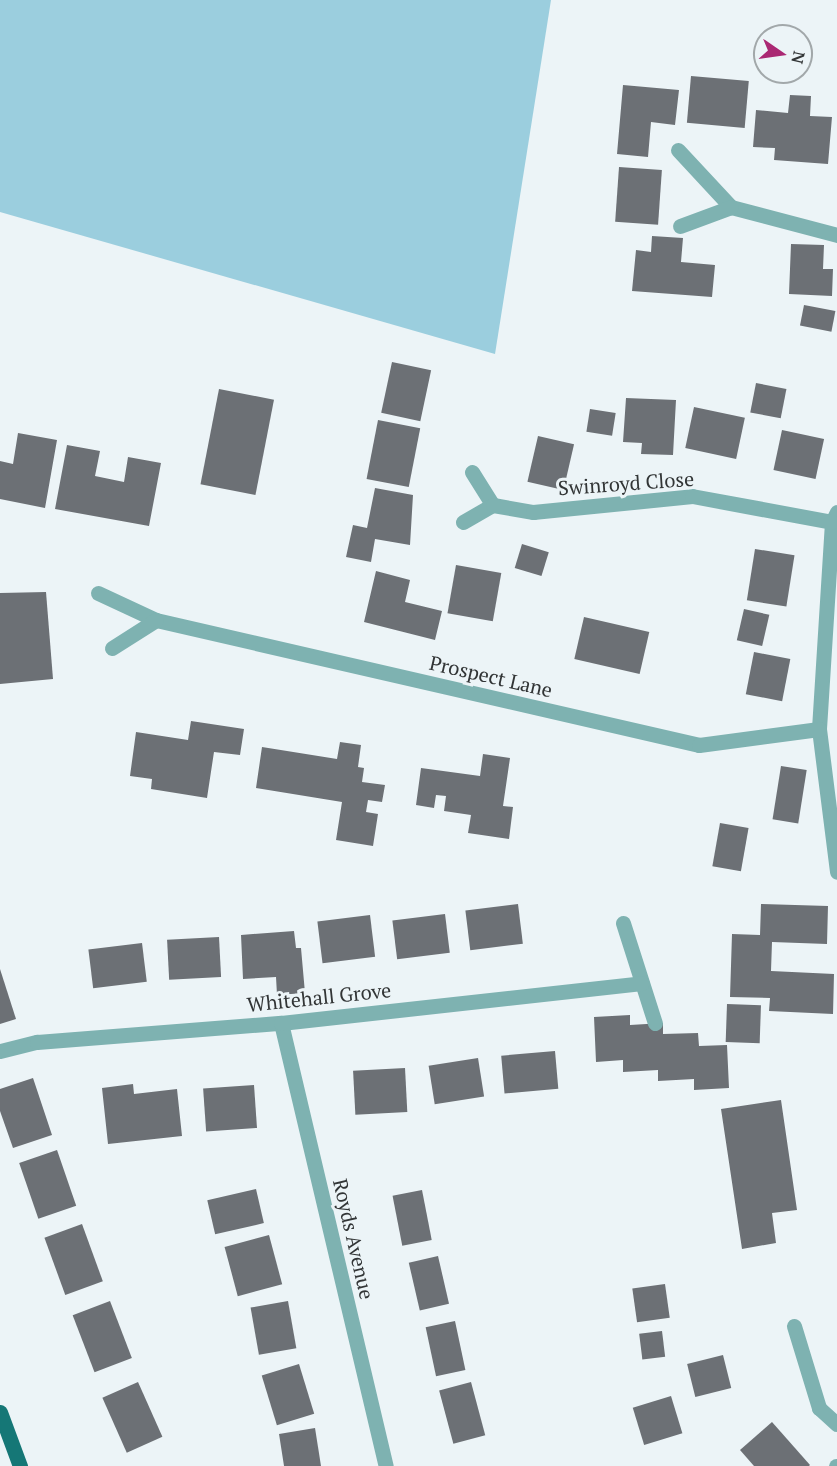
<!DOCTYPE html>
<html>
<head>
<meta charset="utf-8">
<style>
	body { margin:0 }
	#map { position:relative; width:837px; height:1466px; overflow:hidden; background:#ecf4f7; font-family:"PT Serif",serif }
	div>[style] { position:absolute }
	.green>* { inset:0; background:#9bcede }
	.building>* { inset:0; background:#6c7075; transform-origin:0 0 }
	.street>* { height:15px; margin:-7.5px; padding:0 7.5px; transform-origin:7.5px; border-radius:7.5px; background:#7eb2b1 }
	.primary>* { height:15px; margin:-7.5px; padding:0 7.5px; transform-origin:7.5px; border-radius:7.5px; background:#157776 }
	span { translate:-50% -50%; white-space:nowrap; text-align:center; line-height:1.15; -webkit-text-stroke:6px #ecf4f7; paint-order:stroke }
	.street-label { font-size:20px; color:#323536 }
	.north { position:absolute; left:753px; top:24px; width:60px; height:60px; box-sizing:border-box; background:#ecf4f7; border:2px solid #a2a8aa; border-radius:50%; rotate:103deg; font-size:16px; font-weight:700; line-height:24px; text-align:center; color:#323536 }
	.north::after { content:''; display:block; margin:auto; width:21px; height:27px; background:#aa2873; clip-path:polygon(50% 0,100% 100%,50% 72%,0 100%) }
</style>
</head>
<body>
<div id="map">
	<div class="green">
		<i style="clip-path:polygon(0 0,551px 0,495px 354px,0 212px)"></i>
	</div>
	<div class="building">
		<i style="left:691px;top:76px;width:58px;height:47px;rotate:5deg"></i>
		<i style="clip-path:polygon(623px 85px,679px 90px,675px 125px,651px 122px,648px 157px,617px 154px)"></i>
		<i style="clip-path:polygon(790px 95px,811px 96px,810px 116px,832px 117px,828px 164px,774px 160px,775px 148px,753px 147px,756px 110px,788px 113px)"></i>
		<i style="left:619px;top:167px;width:43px;height:55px;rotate:4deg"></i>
		<i style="clip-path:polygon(652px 236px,683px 238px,681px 262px,715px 265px,712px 297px,632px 291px,636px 250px,651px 252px)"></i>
		<i style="clip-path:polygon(791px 244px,824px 245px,823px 269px,833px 269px,832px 296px,789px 294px)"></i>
		<i style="left:804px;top:305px;width:32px;height:21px;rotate:11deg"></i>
		<i style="left:392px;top:362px;width:40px;height:52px;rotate:12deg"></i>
		<i style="left:756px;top:383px;width:31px;height:30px;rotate:11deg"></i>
		<i style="left:219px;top:389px;width:56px;height:97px;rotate:11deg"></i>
		<i style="clip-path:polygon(626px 398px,676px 400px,673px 455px,641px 454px,642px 443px,623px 442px)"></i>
		<i style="left:694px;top:407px;width:52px;height:42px;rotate:12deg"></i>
		<i style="left:590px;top:409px;width:26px;height:23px;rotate:9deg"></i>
		<i style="left:378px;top:420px;width:43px;height:60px;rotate:11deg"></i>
		<i style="left:782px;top:430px;width:43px;height:41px;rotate:12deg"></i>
		<i style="clip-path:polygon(18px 433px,57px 440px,45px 508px,0 499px,0 461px,13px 464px)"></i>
		<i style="left:538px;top:436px;width:37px;height:47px;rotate:13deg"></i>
		<i style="clip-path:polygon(67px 445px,100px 451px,95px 476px,124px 482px,128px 457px,161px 463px,149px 526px,55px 509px)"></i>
		<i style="clip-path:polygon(375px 488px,413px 495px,410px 545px,375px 539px,371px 562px,346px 557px,353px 525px,367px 528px)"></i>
		<i style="left:522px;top:544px;width:28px;height:25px;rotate:17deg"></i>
		<i style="left:755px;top:549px;width:40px;height:52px;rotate:9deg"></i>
		<i style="left:456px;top:565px;width:46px;height:49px;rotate:10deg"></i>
		<i style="clip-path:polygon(376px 571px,410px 580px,405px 602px,442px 611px,435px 640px,364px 622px)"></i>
		<i style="clip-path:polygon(46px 592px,53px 679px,0 684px,0 593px)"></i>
		<i style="left:744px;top:609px;width:26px;height:32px;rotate:13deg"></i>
		<i style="left:584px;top:617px;width:67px;height:43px;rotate:13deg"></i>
		<i style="left:754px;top:652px;width:37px;height:43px;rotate:11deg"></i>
		<i style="clip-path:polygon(191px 721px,244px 729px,240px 755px,214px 752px,207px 798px,151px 789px,152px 779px,130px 776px,136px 732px,188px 740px)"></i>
		<i style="clip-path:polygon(340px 742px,361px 745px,358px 767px,364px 768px,362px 782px,385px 785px,382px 802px,368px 800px,366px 812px,378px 814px,373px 846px,336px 840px,342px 802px,256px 788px,262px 747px,337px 759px)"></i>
		<i style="clip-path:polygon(483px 754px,510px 758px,503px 806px,513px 807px,509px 839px,468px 833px,471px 815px,444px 811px,446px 796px,436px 795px,434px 808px,416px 805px,421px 768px,480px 776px)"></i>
		<i style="left:781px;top:766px;width:26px;height:54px;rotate:9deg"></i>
		<i style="left:720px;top:823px;width:29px;height:44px;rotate:10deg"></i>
		<i style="left:518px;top:904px;width:40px;height:53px;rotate:83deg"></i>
		<i style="clip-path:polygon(761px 904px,828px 906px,827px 944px,772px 942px,771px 971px,834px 974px,833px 1014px,769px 1011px,770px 998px,730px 997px,732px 934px,760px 935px)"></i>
		<i style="left:445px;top:914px;width:39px;height:53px;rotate:83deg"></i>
		<i style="left:370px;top:915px;width:42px;height:53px;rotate:83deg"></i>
		<i style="clip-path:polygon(294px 931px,296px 948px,301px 948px,305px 993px,277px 995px,276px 977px,243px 979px,241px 935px)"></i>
		<i style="left:219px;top:937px;width:40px;height:52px;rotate:87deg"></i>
		<i style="left:142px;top:943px;width:39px;height:54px;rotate:83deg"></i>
		<i style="clip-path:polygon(0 969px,16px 1019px,0 1024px)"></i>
		<i style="left:727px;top:1004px;width:34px;height:38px;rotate:2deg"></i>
		<i style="clip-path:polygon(630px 1015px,630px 1025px,663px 1023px,663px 1034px,698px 1033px,699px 1046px,727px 1045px,729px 1088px,694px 1090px,694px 1079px,658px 1081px,658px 1070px,623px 1072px,623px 1060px,596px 1062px,594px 1017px)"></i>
		<i style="left:555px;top:1051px;width:38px;height:54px;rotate:85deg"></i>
		<i style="left:478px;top:1058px;width:39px;height:50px;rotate:81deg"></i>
		<i style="left:405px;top:1068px;width:44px;height:52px;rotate:87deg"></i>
		<i style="clip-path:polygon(33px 1078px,52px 1135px,13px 1148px,0 1111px,0 1089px)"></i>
		<i style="clip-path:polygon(133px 1084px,134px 1094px,177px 1089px,182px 1136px,108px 1144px,102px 1088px)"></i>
		<i style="left:254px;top:1085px;width:43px;height:51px;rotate:86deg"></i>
		<i style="clip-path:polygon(781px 1100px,797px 1210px,772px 1213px,776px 1243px,742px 1249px,721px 1109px)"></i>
		<i style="left:57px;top:1150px;width:59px;height:40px;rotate:71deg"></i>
		<i style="left:256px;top:1189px;width:35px;height:50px;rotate:77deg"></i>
		<i style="left:422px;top:1190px;width:51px;height:30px;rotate:79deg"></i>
		<i style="left:82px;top:1224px;width:61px;height:40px;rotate:70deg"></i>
		<i style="left:269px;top:1235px;width:51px;height:46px;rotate:75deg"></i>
		<i style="left:438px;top:1256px;width:49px;height:30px;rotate:77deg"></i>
		<i style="left:665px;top:1284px;width:34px;height:33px;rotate:82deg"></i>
		<i style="left:110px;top:1301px;width:61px;height:40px;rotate:69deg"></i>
		<i style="left:288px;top:1301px;width:48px;height:38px;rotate:80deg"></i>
		<i style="left:455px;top:1321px;width:50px;height:30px;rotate:78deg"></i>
		<i style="left:662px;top:1331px;width:26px;height:23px;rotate:83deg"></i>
		<i style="left:723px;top:1355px;width:34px;height:37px;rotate:76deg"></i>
		<i style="left:299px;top:1364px;width:52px;height:39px;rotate:73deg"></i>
		<i style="left:138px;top:1382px;width:60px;height:39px;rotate:66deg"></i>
		<i style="left:471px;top:1382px;width:55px;height:33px;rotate:75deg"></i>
		<i style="left:671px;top:1396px;width:39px;height:40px;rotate:73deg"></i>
		<i style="clip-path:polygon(772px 1422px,810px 1465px,809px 1466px,754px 1466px,740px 1450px)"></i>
		<i style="clip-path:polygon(315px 1428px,321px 1466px,284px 1466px,279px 1434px)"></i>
	</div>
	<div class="street">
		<i style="left:678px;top:150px;width:78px;rotate:47.1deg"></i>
		<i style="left:731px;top:207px;width:110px;rotate:14.8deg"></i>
		<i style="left:680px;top:226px;width:54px;rotate:-20.4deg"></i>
		<i style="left:472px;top:472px;width:39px;rotate:58deg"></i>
		<i style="left:837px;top:512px;width:11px;rotate:117deg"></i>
		<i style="left:832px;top:522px;width:207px;rotate:93.6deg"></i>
		<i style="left:819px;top:729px;width:144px;rotate:82.8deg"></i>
		<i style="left:463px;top:522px;width:34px;rotate:-30deg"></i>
		<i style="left:493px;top:505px;width:41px;rotate:9.9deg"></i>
		<i style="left:533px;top:512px;width:160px;rotate:-5.7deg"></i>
		<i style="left:692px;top:496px;width:142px;rotate:10.5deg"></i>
		<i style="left:98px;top:593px;width:64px;rotate:25deg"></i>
		<i style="left:156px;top:620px;width:557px;rotate:12.96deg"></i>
		<i style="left:699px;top:745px;width:121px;rotate:-7.6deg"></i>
		<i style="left:112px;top:648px;width:52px;rotate:-32.5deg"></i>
		<i style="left:623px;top:923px;width:105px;rotate:72.3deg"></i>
		<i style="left:281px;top:1023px;width:455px;rotate:76.7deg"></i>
		<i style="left:0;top:1051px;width:38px;rotate:-14deg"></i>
		<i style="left:37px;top:1042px;width:245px;rotate:-4.5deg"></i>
		<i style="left:281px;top:1023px;width:363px;rotate:-6.3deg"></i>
		<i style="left:794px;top:1326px;width:86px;rotate:73deg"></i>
		<i style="left:819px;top:1408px;width:24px;rotate:42deg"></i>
		<i style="left:836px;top:1466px;width:1px"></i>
	</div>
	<div class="primary">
		<i style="left:0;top:1412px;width:58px;rotate:69.7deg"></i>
	</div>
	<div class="street-label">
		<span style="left:626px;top:483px;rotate:-4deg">Swinroyd Close</span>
		<span style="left:491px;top:676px;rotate:13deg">Prospect Lane</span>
		<span style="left:319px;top:997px;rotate:-6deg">Whitehall Grove</span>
		<span style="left:354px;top:1239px;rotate:77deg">Royds Avenue</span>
	</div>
	<div class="north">N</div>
</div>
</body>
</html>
